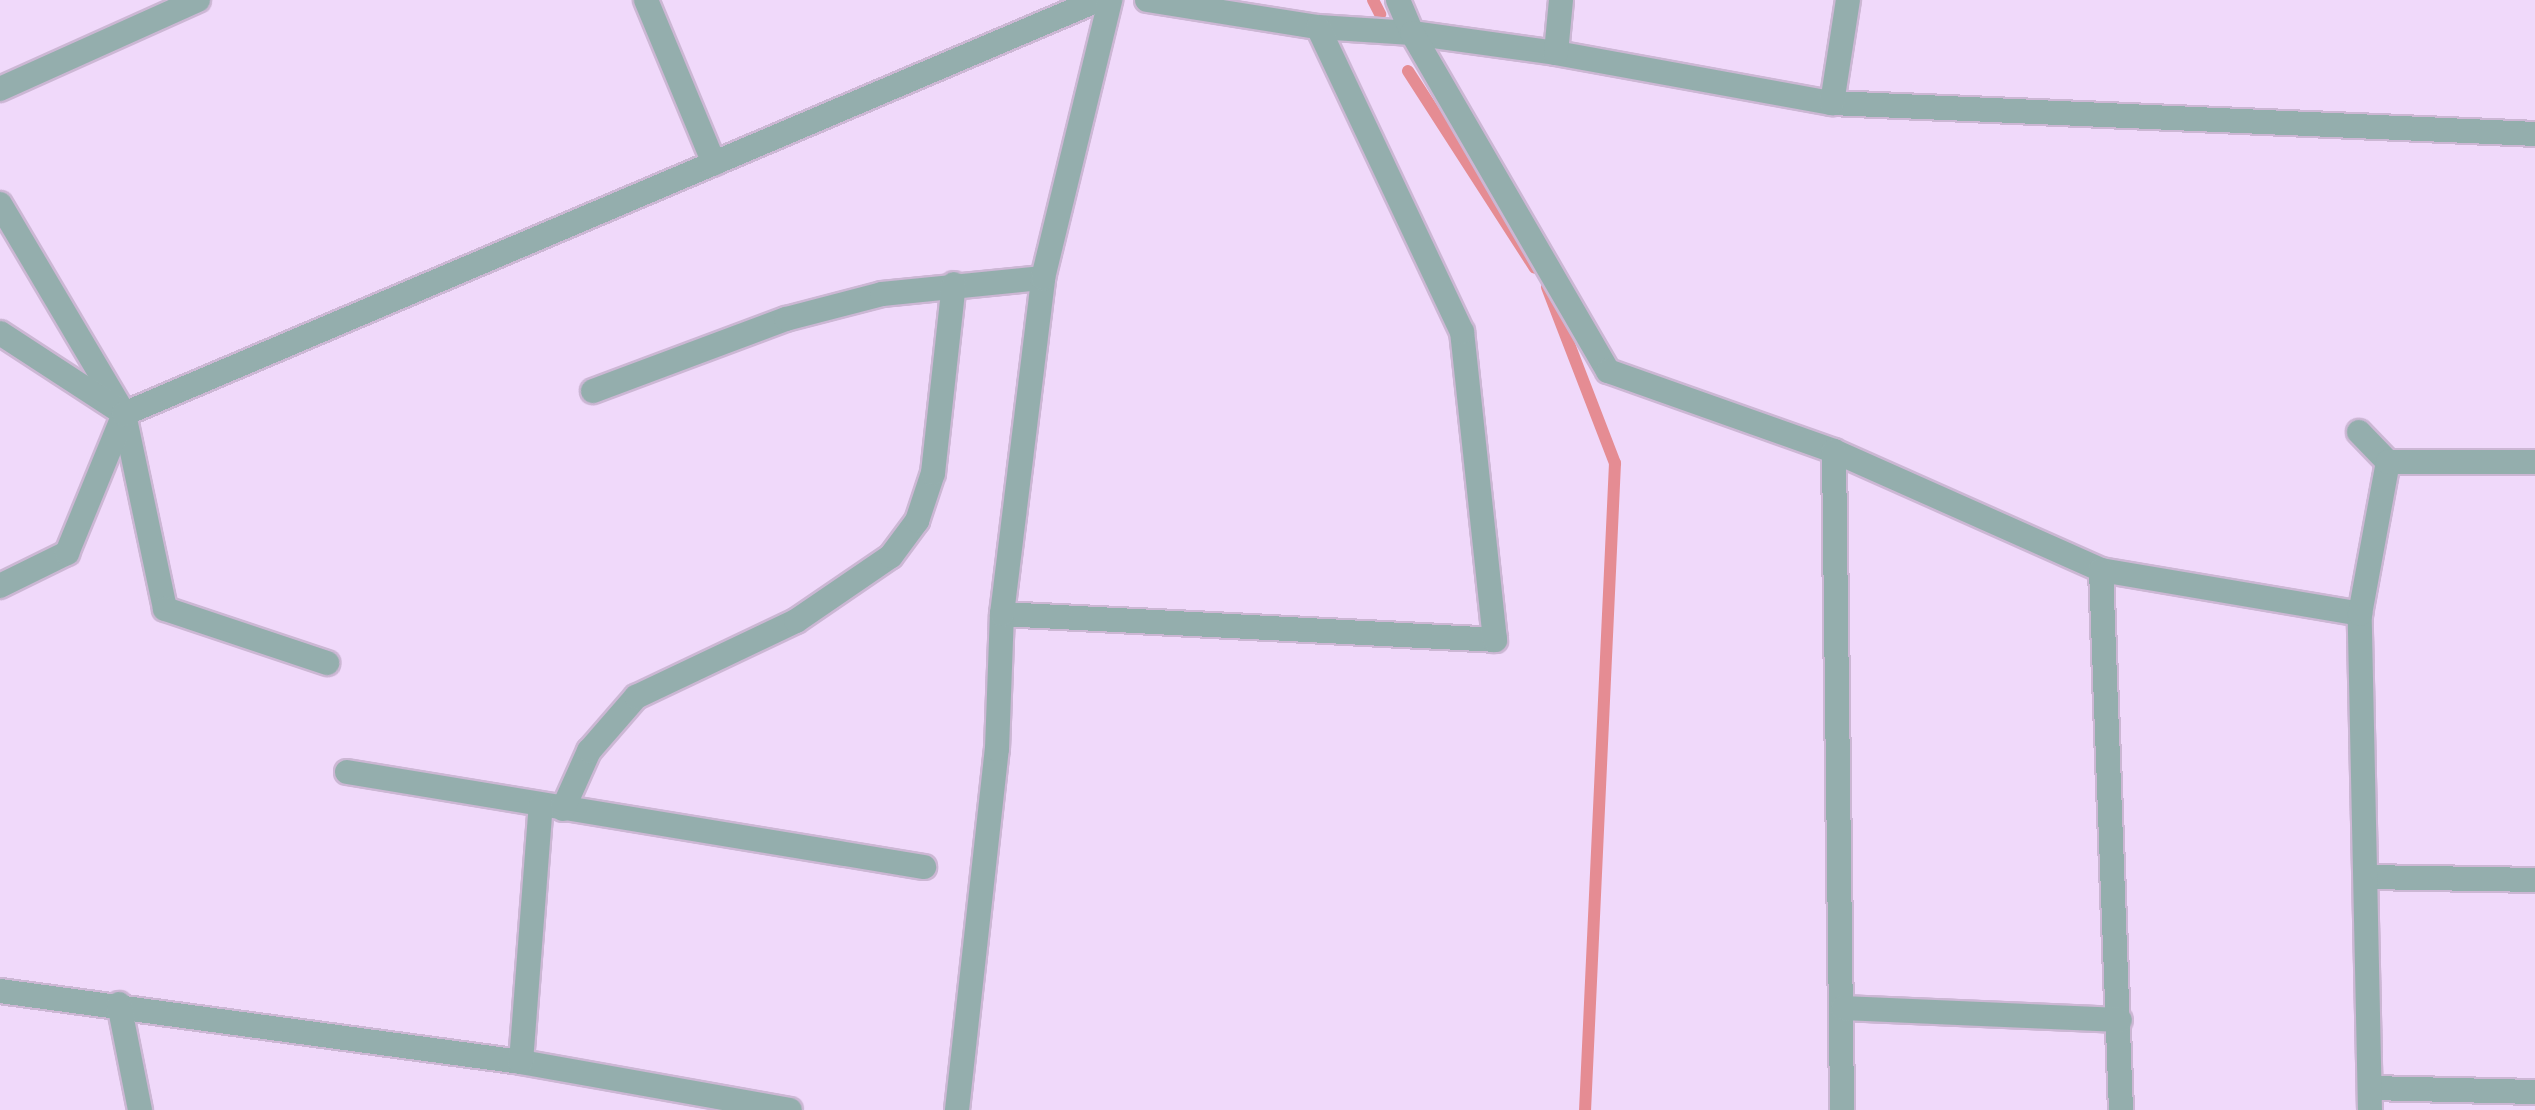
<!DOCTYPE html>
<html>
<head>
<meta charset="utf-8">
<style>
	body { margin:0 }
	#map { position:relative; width:2535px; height:1110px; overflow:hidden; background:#f0d9fa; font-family:Inter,sans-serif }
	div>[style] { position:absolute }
	.stream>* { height:12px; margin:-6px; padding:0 6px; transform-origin:6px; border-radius:6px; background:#e58c93 }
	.roads { filter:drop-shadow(2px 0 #ccb7d4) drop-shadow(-2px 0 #ccb7d4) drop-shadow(0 2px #ccb7d4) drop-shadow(0 -2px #ccb7d4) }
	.minor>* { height:24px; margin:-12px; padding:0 12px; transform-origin:12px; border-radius:12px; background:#94aead }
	span { translate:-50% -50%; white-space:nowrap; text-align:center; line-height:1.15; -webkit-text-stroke:7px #fff; paint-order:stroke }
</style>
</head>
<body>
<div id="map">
	<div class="stream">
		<i style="left:1373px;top:0;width:16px;rotate:63deg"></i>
		<i style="left:1408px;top:71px;width:234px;rotate:57.2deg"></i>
		<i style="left:1547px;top:287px;width:189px;rotate:68.9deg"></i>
		<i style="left:1615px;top:463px;width:648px;rotate:92.65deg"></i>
	</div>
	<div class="roads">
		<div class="minor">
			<i style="left:646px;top:0;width:177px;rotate:67.4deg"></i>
			<i style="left:1147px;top:0;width:173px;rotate:9deg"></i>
			<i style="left:1318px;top:27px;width:94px;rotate:3.7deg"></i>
			<i style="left:1412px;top:33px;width:145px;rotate:7.9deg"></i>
			<i style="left:1556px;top:53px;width:280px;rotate:10.3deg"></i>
			<i style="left:1832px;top:103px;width:704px;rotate:2.52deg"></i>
			<i style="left:1398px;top:0;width:36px;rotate:67deg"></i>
			<i style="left:1412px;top:33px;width:391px;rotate:59.9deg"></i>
			<i style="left:1608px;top:371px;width:240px;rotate:19.5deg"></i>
			<i style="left:1834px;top:451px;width:292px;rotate:24deg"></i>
			<i style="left:2101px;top:570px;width:263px;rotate:9.6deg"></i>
			<i style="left:1556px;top:53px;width:53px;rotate:-84.6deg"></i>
			<i style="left:0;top:89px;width:217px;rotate:-24.2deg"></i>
			<i style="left:1832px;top:103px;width:104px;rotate:-81.2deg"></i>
			<i style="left:0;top:204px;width:244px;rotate:59.4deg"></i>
			<i style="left:124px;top:414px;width:199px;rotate:78.1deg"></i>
			<i style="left:165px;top:609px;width:171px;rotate:18.4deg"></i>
			<i style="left:0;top:333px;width:141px;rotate:33.1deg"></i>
			<i style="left:593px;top:391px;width:206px;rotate:-20.5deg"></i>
			<i style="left:786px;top:319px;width:99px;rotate:-14.6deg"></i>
			<i style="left:882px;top:294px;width:162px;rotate:-5.7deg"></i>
			<i style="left:2359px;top:432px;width:42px;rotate:46deg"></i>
			<i style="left:1834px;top:451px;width:659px;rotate:89.3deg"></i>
			<i style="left:2101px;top:570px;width:540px;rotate:87.88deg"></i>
			<i style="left:0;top:586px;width:75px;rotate:-26.2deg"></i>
			<i style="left:67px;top:553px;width:150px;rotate:-67.7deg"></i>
			<i style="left:124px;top:414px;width:1058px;rotate:-23.03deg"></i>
			<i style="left:1002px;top:614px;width:494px;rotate:3deg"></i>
			<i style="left:1495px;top:640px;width:310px;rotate:-96.1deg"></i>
			<i style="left:1462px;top:332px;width:337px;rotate:-115.3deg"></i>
			<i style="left:347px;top:772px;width:585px;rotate:9.35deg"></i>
			<i style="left:563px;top:809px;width:64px;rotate:-65.9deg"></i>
			<i style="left:589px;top:751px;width:72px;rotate:-49deg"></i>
			<i style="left:636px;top:697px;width:177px;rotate:-25.4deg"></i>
			<i style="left:796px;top:621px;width:115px;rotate:-34.4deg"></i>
			<i style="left:891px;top:556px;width:44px;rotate:-53.4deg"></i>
			<i style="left:917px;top:521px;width:51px;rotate:-71.6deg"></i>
			<i style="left:933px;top:473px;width:190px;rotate:-83.7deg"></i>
			<i style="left:2366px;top:877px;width:169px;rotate:1deg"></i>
			<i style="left:0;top:991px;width:526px;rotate:7.76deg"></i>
			<i style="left:521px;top:1062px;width:273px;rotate:10.1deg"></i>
			<i style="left:119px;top:1004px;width:108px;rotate:78.8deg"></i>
			<i style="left:1843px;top:1008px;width:277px;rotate:2.5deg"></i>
			<i style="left:521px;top:1062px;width:258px;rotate:-85.6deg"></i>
			<i style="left:2371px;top:1088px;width:164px;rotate:1.4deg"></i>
			<i style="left:957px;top:1110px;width:363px;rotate:-83.7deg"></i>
			<i style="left:997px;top:749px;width:135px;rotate:-87.9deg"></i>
			<i style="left:1002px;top:614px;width:338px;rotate:-83deg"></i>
			<i style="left:1043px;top:278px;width:286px;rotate:-76.4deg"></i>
			<i style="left:2370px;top:1110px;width:496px;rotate:-91.2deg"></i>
			<i style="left:2360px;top:614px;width:155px;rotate:-79.6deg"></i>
			<i style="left:2388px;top:462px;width:147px"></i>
		</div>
	</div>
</div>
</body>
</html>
